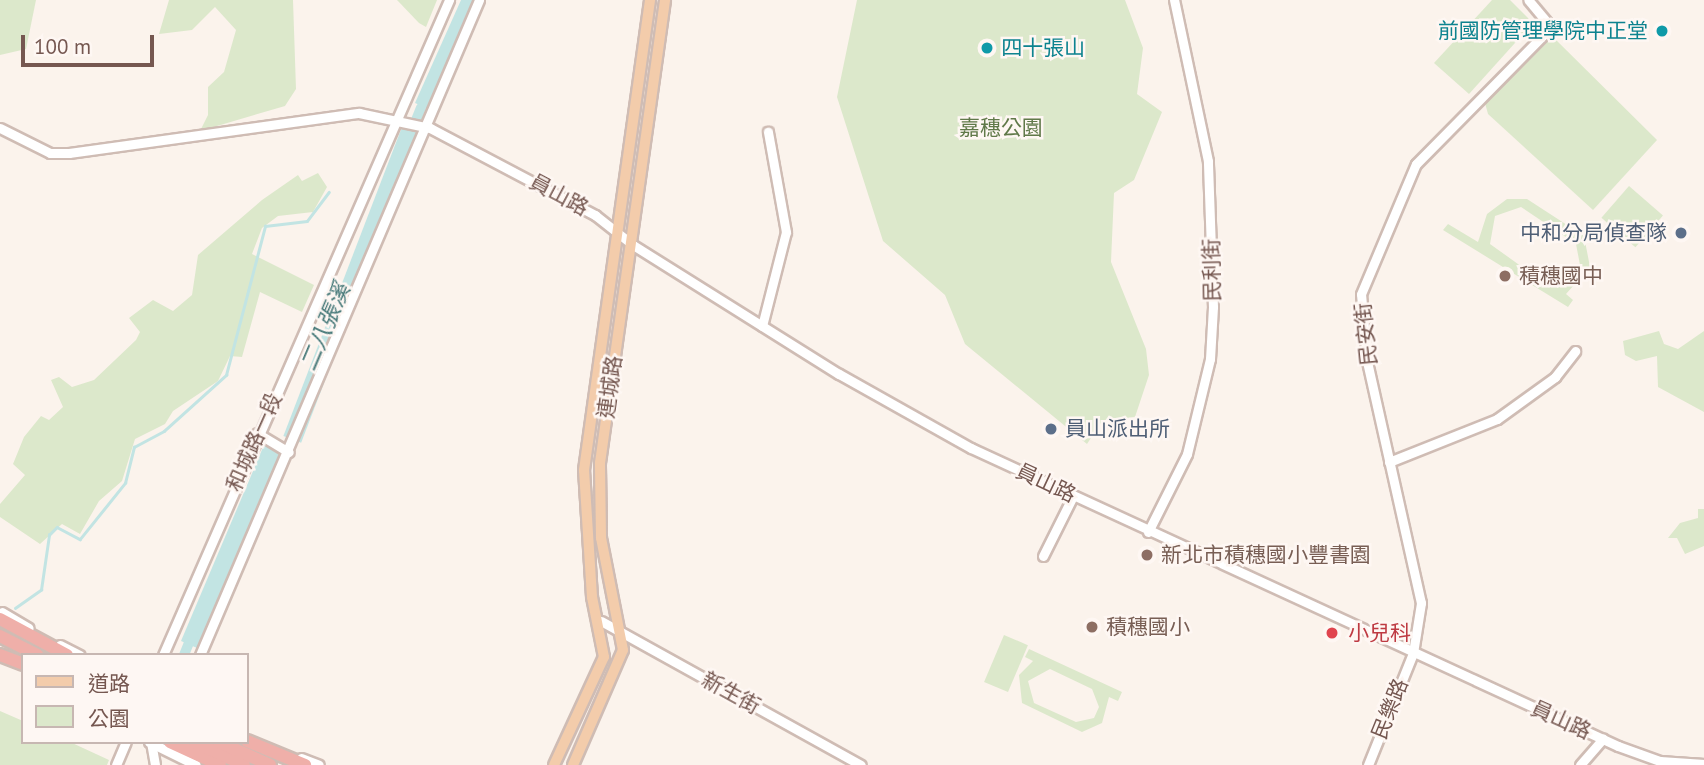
<!DOCTYPE html>
<html>
<head>
<meta charset="utf-8">
<style>
	body { margin:0 }
	#map { position:relative; width:1704px; height:765px; overflow:hidden; background:#fbf3ec; font-family:"PT Sans","Noto Sans TC",sans-serif }
	div>[style] { position:absolute }
	.green>* { inset:0; background:#dce8cb; transform-origin:0 0 }
	.water>* { inset:0; background:#c2e4e3; transform-origin:0 0 }
	.stream>* { height:2.5px; margin:-1.25px; padding:0 1.25px; transform-origin:1.25px; border-radius:1.25px; background:#c2e4e3 }
	.canal>* { height:10px; margin:-5px; padding:0 5px; transform-origin:5px; border-radius:5px; background:#c2e4e3 }
	.roads { filter:drop-shadow(2px 0 #cfbcb4) drop-shadow(-2px 0 #cfbcb4) drop-shadow(0 2px #cfbcb4) drop-shadow(0 -2px #cfbcb4) }
	.minor>* { height:9px; margin:-4.5px; padding:0 4.5px; transform-origin:4.5px; border-radius:4.5px; background:#fff }
	.major>* { height:10px; margin:-5px; padding:0 5px; transform-origin:5px; border-radius:5px; background:#f3ccab }
	.highway>* { height:12px; margin:-6px; padding:0 6px; transform-origin:6px; border-radius:6px; background:#efafa9 }
	.dots>* { width:19px; height:19px; translate:-50% -50%; box-sizing:border-box; border:4px solid #fef7f3; border-radius:50% }
	span { translate:-50% -50%; white-space:nowrap; text-align:center; line-height:1.15; -webkit-text-stroke:5px #fef7f3; paint-order:stroke }
	.culture-label { font-size:21px; color:#0d838f }
	.right { translate:-100% -50%; text-align:right }
	.left { translate:0 -50%; text-align:left }
	.park-label { font-size:21px; color:#607949 }
	.street-label { font-size:21px; color:#755750 }
	.service-label { font-size:21px; color:#4e5e75 }
	.education-label { font-size:21px; color:#785e54 }
	.health-label { font-size:21px; color:#be3a42 }
	.water-label { font-size:23px; color:#457878; font-style:italic }
	.legend { position:absolute; left:21px; top:653px; width:228px; height:91px; box-sizing:border-box; background:#fef7f3; border:2px solid #c7b7b2; margin:0; padding:9px 12px; list-style:none; font-size:21px; color:#755750 }
	.legend li { display:flex; align-items:center; gap:14px; height:35px }
	.legend b { width:35px; border:2px solid #c7b7b2 }
	.scale { position:absolute; left:21px; top:35px; width:133px; height:32px; box-sizing:border-box; border:4px solid #755750; border-top:0; padding-left:9px; font-size:21px; line-height:24px; white-space:nowrap; color:#755750; -webkit-text-stroke:5px #fef7f3; paint-order:stroke }
</style>
</head>
<body>
<div id="map">
	<div class="green">
		<i style="clip-path:polygon(0 0,36px 0,26px 49px,0 55px)"></i>
		<i style="clip-path:polygon(169px 0,293px 0,296px 89px,285px 106px,200px 131px,208px 115px,208px 87px,224px 72px,236px 30px,215px 7px,192px 30px,159px 34px)"></i>
		<i style="clip-path:polygon(397px 0,437px 0,426px 27px,419px 23px)"></i>
		<i style="clip-path:polygon(857px 0,1125px 0,1143px 48px,1137px 94px,1162px 112px,1134px 180px,1114px 193px,1111px 262px,1146px 349px,1149px 375px,1135px 417px,1102px 421px,1087px 444px,965px 344px,945px 295px,883px 241px,837px 97px)"></i>
		<i style="clip-path:polygon(1492px 0,1510px 0,1533px 23px,1469px 94px,1434px 63px)"></i>
		<i style="clip-path:polygon(1550px 34px,1657px 140px,1593px 210px,1488px 114px,1485px 103px)"></i>
		<i style="clip-path:polygon(318px 173px,327px 187px,313px 212px,278px 216px,262px 228px,252px 254px,314px 285px,302px 312px,260px 292px,242px 357px,230px 356px,218px 381px,173px 411px,165px 424px,135px 439px,122px 481px,99px 501px,80px 534px,62px 524px,40px 544px,0 517px,0 504px,25px 475px,13px 464px,24px 437px,41px 416px,49px 420px,63px 407px,51px 380px,59px 377px,72px 387px,94px 380px,136px 340px,140px 332px,129px 318px,153px 300px,173px 311px,192px 295px,198px 255px,262px 200px,298px 175px,302px 181px)"></i>
		<i style="left:1629px;top:186px;width:45px;height:42px;rotate:41deg"></i>
		<i style="clip-path:polygon(evenodd,1507px 199px,1527px 199px,1584px 236px,1590px 267px,1566px 294px,1573px 300px,1568px 307px,1443px 230px,1448px 224px,1478px 242px,1487px 214px,1507px 199px,1521px 207px,1576px 244px,1580px 265px,1571px 280px,1546px 284px,1490px 244px,1495px 216px,1521px 207px)"></i>
		<i style="clip-path:polygon(1659px 331px,1664px 344px,1678px 349px,1704px 331px,1704px 412px,1658px 387px,1657px 356px,1636px 361px,1625px 355px,1623px 341px)"></i>
		<i style="clip-path:polygon(1698px 509px,1704px 509px,1704px 546px,1685px 554px,1677px 538px,1668px 538px,1680px 523px,1698px 518px)"></i>
		<i style="left:1004px;top:635px;width:26px;height:51px;rotate:23deg"></i>
		<i style="clip-path:polygon(evenodd,1029px 649px,1122px 692px,1118px 701px,1109px 697px,1102px 723px,1082px 732px,1022px 703px,1019px 675px,1033px 661px,1025px 657px,1029px 649px,1050px 669px,1092px 689px,1099px 707px,1094px 718px,1076px 722px,1034px 703px,1028px 681px,1050px 669px)"></i>
		<i style="clip-path:polygon(0 711px,23px 721px,23px 742px,70px 742px,109px 760px,107px 765px,0 765px)"></i>
	</div>
	<div class="water">
		<i style="clip-path:polygon(461px 0,473px 0,431px 110px,415px 103px)"></i>
		<i style="left:402px;top:127px;width:19px;height:331px;rotate:21deg"></i>
		<i style="clip-path:polygon(264px 445px,282px 455px,197px 648px,181px 641px)"></i>
	</div>
	<div class="stream">
		<i style="left:15px;top:608px;width:32px;rotate:-35deg"></i>
		<i style="left:41px;top:590px;width:56px;rotate:-81.7deg"></i>
		<i style="left:49px;top:535px;width:11px;rotate:-45deg"></i>
		<i style="left:57px;top:527px;width:26px;rotate:28deg"></i>
		<i style="left:80px;top:539px;width:72px;rotate:-51.2deg"></i>
		<i style="left:125px;top:483px;width:37px;rotate:-76deg"></i>
		<i style="left:134px;top:447px;width:34px;rotate:-28deg"></i>
		<i style="left:164px;top:431px;width:84px;rotate:-42.1deg"></i>
		<i style="left:226px;top:375px;width:154px;rotate:-75.3deg"></i>
		<i style="left:265px;top:226px;width:42px;rotate:-6.8deg"></i>
		<i style="left:307px;top:221px;width:36px;rotate:-53deg"></i>
	</div>
	<div class="canal">
		<i style="left:412px;top:130px;width:24px;rotate:-68deg"></i>
		<i style="left:184px;top:655px;width:22px;rotate:-68deg"></i>
	</div>
	<div class="roads">
		<div class="minor">
			<i style="left:0;top:128px;width:56px;rotate:26.6deg"></i>
			<i style="left:50px;top:153px;width:19px"></i>
			<i style="left:69px;top:153px;width:293px;rotate:-7.9deg"></i>
			<i style="left:359px;top:113px;width:73px;rotate:11.9deg"></i>
			<i style="left:430px;top:128px;width:187px;rotate:27.8deg"></i>
			<i style="left:595px;top:215px;width:48px;rotate:38.3deg"></i>
			<i style="left:633px;top:245px;width:243px;rotate:32.1deg"></i>
			<i style="left:839px;top:374px;width:151px;rotate:29.3deg"></i>
			<i style="left:971px;top:448px;width:712px;rotate:24.73deg"></i>
			<i style="left:1618px;top:746px;width:45px;rotate:19.7deg"></i>
			<i style="left:1660px;top:761px;width:44px;rotate:3.9deg"></i>
			<i style="left:762px;top:326px;width:97px;rotate:-75.7deg"></i>
			<i style="left:786px;top:232px;width:102px;rotate:-100.2deg"></i>
			<i style="left:257px;top:433px;width:37px;rotate:31deg"></i>
			<i style="left:1389px;top:462px;width:116px;rotate:-21.7deg"></i>
			<i style="left:1497px;top:419px;width:72px;rotate:-35.9deg"></i>
			<i style="left:1555px;top:377px;width:33px;rotate:-52deg"></i>
			<i style="left:1148px;top:532px;width:87px;rotate:-63.4deg"></i>
			<i style="left:1187px;top:454px;width:98px;rotate:-76.4deg"></i>
			<i style="left:1210px;top:359px;width:52px;rotate:-86.7deg"></i>
			<i style="left:1213px;top:307px;width:146px;rotate:-92deg"></i>
			<i style="left:1208px;top:161px;width:165px;rotate:-101.9deg"></i>
			<i style="left:1043px;top:556px;width:67px;rotate:-63.4deg"></i>
			<i style="left:2px;top:612px;width:31px;rotate:31deg"></i>
			<i style="left:601px;top:621px;width:297px;rotate:29deg"></i>
			<i style="left:60px;top:645px;width:22px;rotate:27deg"></i>
			<i style="left:163px;top:655px;width:715px;rotate:-66.41deg"></i>
			<i style="left:200px;top:655px;width:712px;rotate:-66.93deg"></i>
			<i style="left:149px;top:742px;width:52px;rotate:26.1deg"></i>
			<i style="left:151px;top:742px;width:23px;rotate:80deg"></i>
			<i style="left:301px;top:758px;width:19px;rotate:21deg"></i>
			<i style="left:116px;top:765px;width:25px;rotate:-67deg"></i>
			<i style="left:1368px;top:765px;width:121px;rotate:-68.1deg"></i>
			<i style="left:1413px;top:653px;width:51px;rotate:-80.9deg"></i>
			<i style="left:1421px;top:603px;width:248px;rotate:-102.6deg"></i>
			<i style="left:1367px;top:361px;width:67px;rotate:-95.1deg"></i>
			<i style="left:1361px;top:294px;width:141px;rotate:-67.1deg"></i>
			<i style="left:1416px;top:164px;width:192px;rotate:-45.4deg"></i>
			<i style="left:1551px;top:27px;width:35px;rotate:-130deg"></i>
			<i style="left:1580px;top:765px;width:35px;rotate:-49deg"></i>
		</div>
		<div class="major">
			<i style="left:554px;top:765px;width:119px;rotate:-65.2deg"></i>
			<i style="left:604px;top:657px;width:61px;rotate:-101.3deg"></i>
			<i style="left:592px;top:597px;width:127px;rotate:-93.6deg"></i>
			<i style="left:584px;top:470px;width:475px;rotate:-82deg"></i>
			<i style="left:573px;top:765px;width:125px;rotate:-66.5deg"></i>
			<i style="left:623px;top:650px;width:114px;rotate:-101.1deg"></i>
			<i style="left:601px;top:538px;width:75px;rotate:-90.8deg"></i>
			<i style="left:600px;top:463px;width:468px;rotate:-82deg"></i>
		</div>
		<div class="highway">
			<i style="left:0;top:619px;width:76px;rotate:28.2deg"></i>
			<i style="left:0;top:636px;width:42px;rotate:27.2deg"></i>
			<i style="left:0;top:655px;width:25px;rotate:21deg"></i>
			<i style="left:247px;top:741px;width:63px;rotate:22.5deg"></i>
			<i style="left:170px;top:742px;width:55px;rotate:24.7deg"></i>
			<i style="left:195px;top:742px;width:54px;rotate:25.1deg"></i>
			<i style="left:219px;top:742px;width:56px;rotate:24.3deg"></i>
		</div>
	</div>
	<div class="dots">
		<i style="left:1662px;top:31px;background:#0f9aa8"></i>
		<i style="left:987px;top:48px;background:#0f9aa8"></i>
		<i style="left:1681px;top:233px;background:#5c6f8a"></i>
		<i style="left:1505px;top:276px;background:#8d6e63"></i>
		<i style="left:1051px;top:429px;background:#5c6f8a"></i>
		<i style="left:1147px;top:555px;background:#8d6e63"></i>
		<i style="left:1092px;top:627px;background:#8d6e63"></i>
		<i style="left:1332px;top:633px;background:#e0444e"></i>
	</div>
	<div class="culture-label">
		<span class="right" style="left:1648px;top:31px">前國防管理學院中正堂</span>
		<span class="left" style="left:1001px;top:48px">四十張山</span>
	</div>
	<div class="park-label">
		<span style="left:1001px;top:128px">嘉穗公園</span>
	</div>
	<div class="street-label">
		<span style="left:559px;top:195px;rotate:28deg">員山路</span>
		<span style="left:1212px;top:270px;rotate:-91deg">民利街</span>
		<span style="left:1366px;top:334px;rotate:-96deg">民安街</span>
		<span style="left:610px;top:387px;rotate:-82deg">連城路</span>
		<span style="left:254px;top:442px;rotate:-66deg">和城路一段</span>
		<span style="left:1046px;top:483px;rotate:25deg">員山路</span>
		<span style="left:731px;top:693px;rotate:29deg">新生街</span>
		<span style="left:1390px;top:709px;rotate:-68deg">民樂路</span>
		<span style="left:1561px;top:720px;rotate:24deg">員山路</span>
	</div>
	<div class="service-label">
		<span class="right" style="left:1667px;top:233px">中和分局偵查隊</span>
		<span class="left" style="left:1065px;top:429px">員山派出所</span>
	</div>
	<div class="education-label">
		<span class="left" style="left:1519px;top:276px">積穗國中</span>
		<span class="left" style="left:1161px;top:555px">新北市積穗國小豐書園</span>
		<span class="left" style="left:1106px;top:627px">積穗國小</span>
	</div>
	<div class="health-label">
		<span class="left" style="left:1348px;top:633px">小兒科</span>
	</div>
	<div class="water-label">
		<span style="left:325px;top:327px;rotate:-67deg">二八張溪</span>
	</div>
	<ul class="legend">
	<li><b style="height:9px;background:#f3ccab"></b>道路</li>
	<li><b style="height:19px;background:#dce8cb"></b>公園</li>
	</ul>
	<div class="scale">100 m</div>
</div>
</body>
</html>
